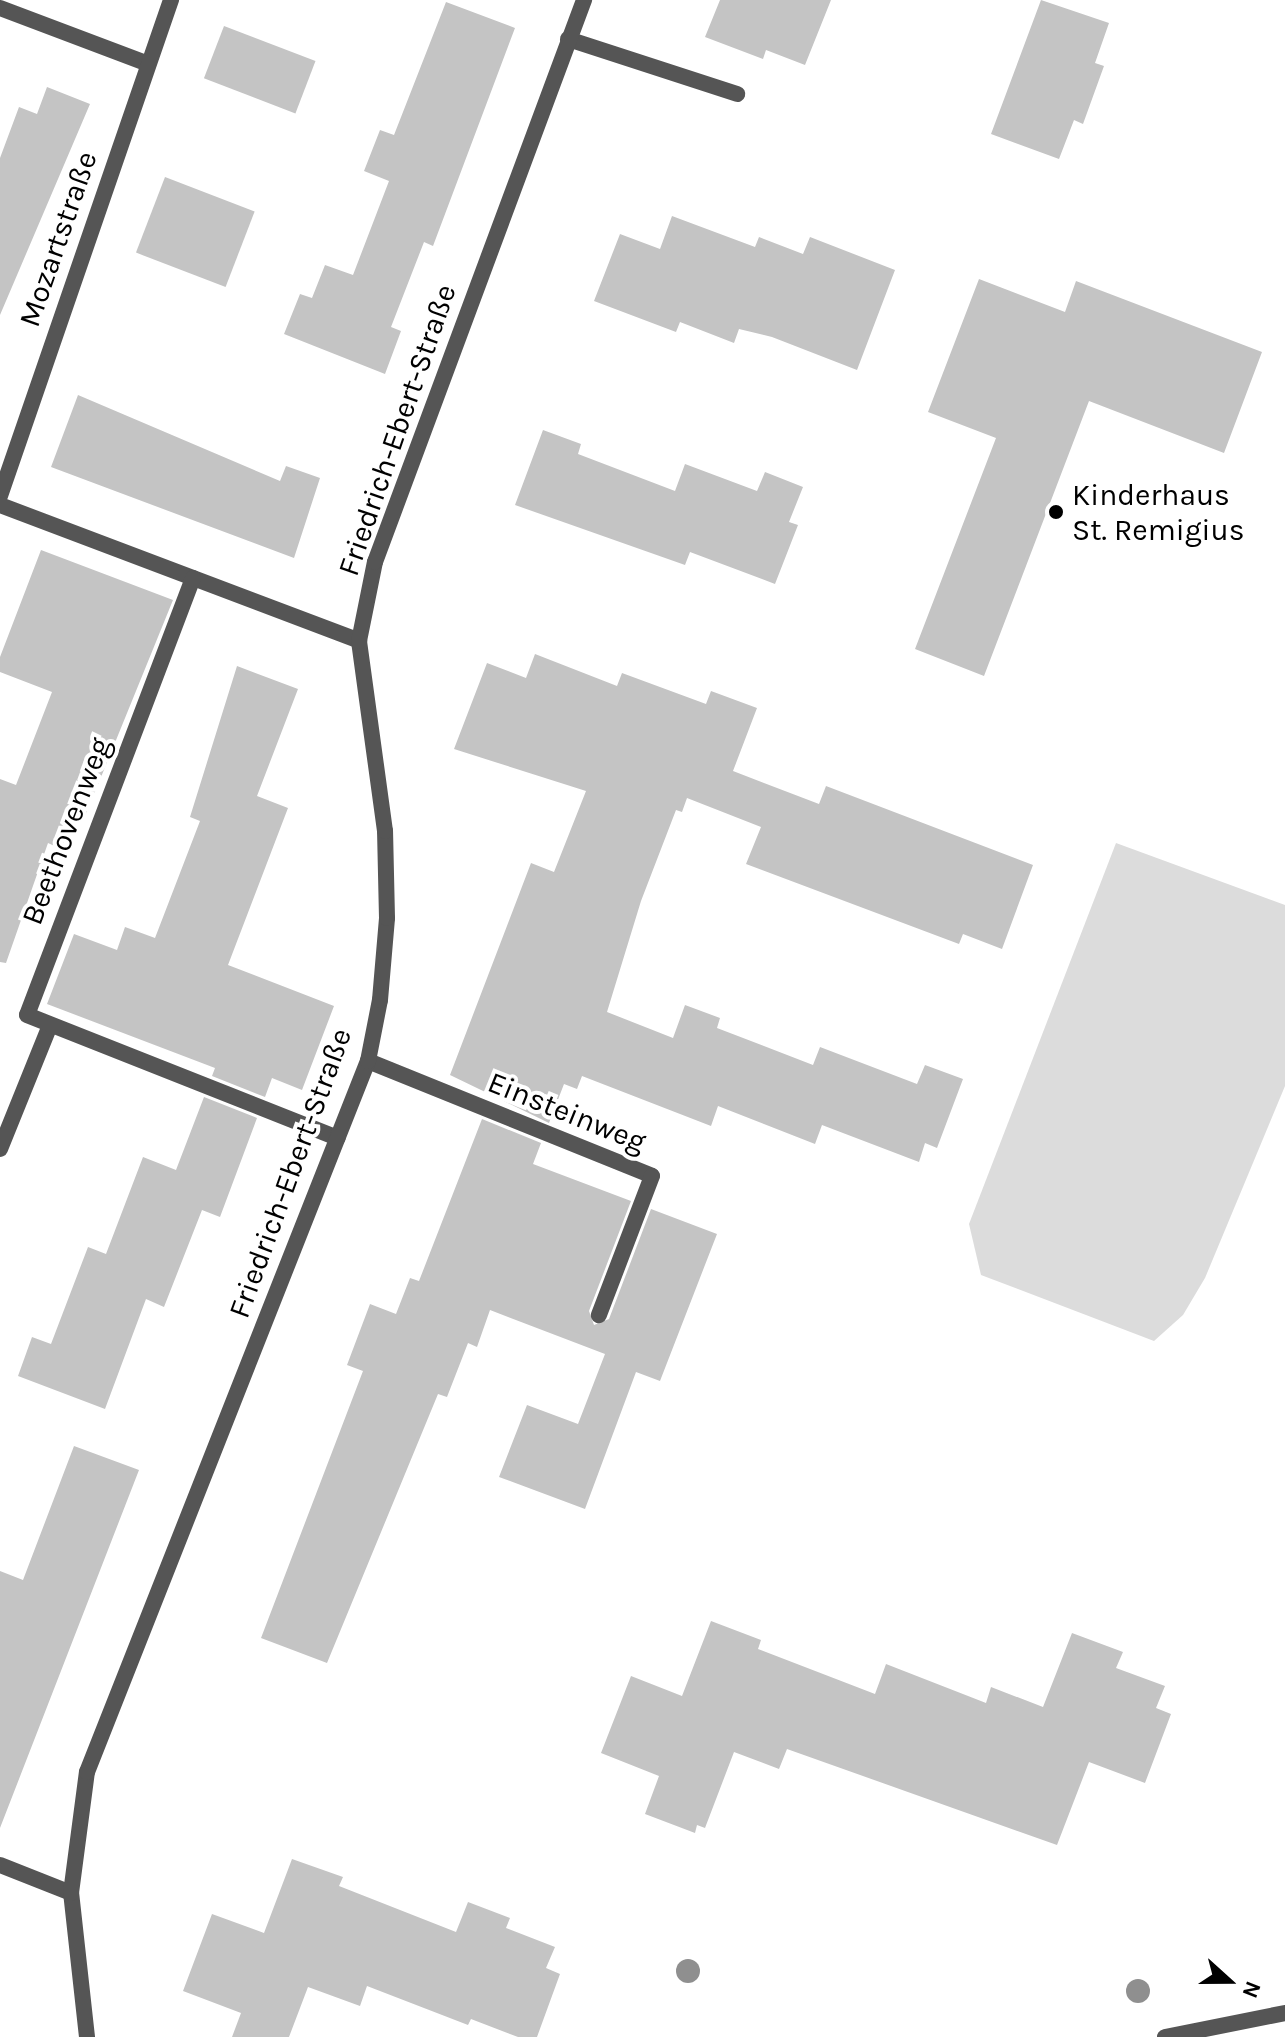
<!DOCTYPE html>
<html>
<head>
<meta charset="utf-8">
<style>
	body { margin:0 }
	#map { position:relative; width:1285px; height:2037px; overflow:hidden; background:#fff; font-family:Karla,sans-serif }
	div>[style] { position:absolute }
	.green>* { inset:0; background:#dcdcdc }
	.building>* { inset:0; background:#c4c4c4; transform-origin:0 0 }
	.lane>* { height:16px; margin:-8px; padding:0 8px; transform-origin:8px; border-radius:8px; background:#555 }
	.street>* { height:16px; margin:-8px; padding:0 8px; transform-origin:8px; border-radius:8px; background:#555 }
	.trees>* { width:24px; height:24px; margin:-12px; border-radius:50%; background:#8f8f8f }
	.dots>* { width:22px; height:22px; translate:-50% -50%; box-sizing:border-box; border:4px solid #fff; border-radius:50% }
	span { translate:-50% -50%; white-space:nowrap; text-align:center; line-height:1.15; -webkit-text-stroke:8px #fff; paint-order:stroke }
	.street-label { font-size:30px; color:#000 }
	.poi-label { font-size:30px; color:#000 }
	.left { translate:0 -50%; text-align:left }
	.north { position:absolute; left:1189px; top:1941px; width:80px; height:80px; -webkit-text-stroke:6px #fff; paint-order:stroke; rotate:111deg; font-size:22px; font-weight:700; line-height:32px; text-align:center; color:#000 }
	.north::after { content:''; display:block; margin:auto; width:28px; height:36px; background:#000; clip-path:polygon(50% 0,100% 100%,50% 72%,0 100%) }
</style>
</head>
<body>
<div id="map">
	<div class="green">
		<i style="clip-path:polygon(1116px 843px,1285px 905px,1285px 1086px,1205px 1278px,1183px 1315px,1154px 1341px,981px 1275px,969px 1224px)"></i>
	</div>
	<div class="building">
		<i style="clip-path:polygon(720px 0,831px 0,805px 65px,766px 50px,763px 59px,705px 37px)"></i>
		<i style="clip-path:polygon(1041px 0,1109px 23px,1095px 63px,1104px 66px,1083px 124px,1074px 120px,1059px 159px,991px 134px)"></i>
		<i style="clip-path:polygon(446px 2px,515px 28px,433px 246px,424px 242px,391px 327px,401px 331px,385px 374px,284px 334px,300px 294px,312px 298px,325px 265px,353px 275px,389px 181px,364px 171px,380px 130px,394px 135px)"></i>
		<i style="left:224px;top:26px;width:98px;height:56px;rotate:21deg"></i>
		<i style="clip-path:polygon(47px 87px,90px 104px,0 315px,0 158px,19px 107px,37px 114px)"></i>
		<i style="left:165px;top:177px;width:96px;height:81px;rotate:21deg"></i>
		<i style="clip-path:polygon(672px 216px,755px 247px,759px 237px,803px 254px,810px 237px,895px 270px,857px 370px,772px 337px,739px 329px,734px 343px,680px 322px,676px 332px,594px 301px,620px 234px,660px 249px)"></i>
		<i style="clip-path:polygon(979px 279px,1065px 312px,1076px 281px,1262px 352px,1224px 453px,1089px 401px,984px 676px,915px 649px,996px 438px,928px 412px)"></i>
		<i style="clip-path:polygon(78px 395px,280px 481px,286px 466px,320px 478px,294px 558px,51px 467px)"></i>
		<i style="clip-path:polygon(543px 430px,581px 444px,578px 454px,675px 491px,685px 464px,757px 491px,765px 472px,803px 487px,789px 522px,798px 525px,775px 584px,690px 552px,685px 565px,515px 505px)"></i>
		<i style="clip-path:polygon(41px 550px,173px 600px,86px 814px,76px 811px,61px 849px,48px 843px,6px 963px,0 962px,0 779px,16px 785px,52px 692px,0 672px,0 657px)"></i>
		<i style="clip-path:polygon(535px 654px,617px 686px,622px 673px,706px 704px,711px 691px,757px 708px,733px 771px,819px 804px,826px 786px,1033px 865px,1002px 949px,963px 934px,959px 944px,746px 864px,761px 827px,687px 798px,682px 812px,676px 810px,641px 901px,607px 1012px,673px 1038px,685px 1005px,720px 1018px,717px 1028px,813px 1065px,820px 1047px,917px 1084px,925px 1065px,963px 1079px,937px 1148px,925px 1143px,919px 1162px,822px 1125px,815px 1144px,718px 1106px,711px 1126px,582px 1076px,577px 1089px,564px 1084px,549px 1123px,450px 1075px,531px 863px,554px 872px,586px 791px,454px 749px,487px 663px,526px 678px)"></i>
		<i style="clip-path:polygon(237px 666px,298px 689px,257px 796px,288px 808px,228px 965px,334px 1006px,302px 1090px,272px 1078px,265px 1097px,212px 1076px,215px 1068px,47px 1004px,74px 934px,117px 950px,125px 927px,155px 938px,200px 821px,190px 817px)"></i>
		<i style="clip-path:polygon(204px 1097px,257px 1118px,220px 1217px,202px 1210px,164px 1307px,146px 1299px,105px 1409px,18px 1376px,32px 1337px,51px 1344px,88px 1247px,106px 1254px,143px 1157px,176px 1170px)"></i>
		<i style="clip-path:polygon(482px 1119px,541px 1143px,533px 1164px,631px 1201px,589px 1311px,594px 1325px,609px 1319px,651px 1209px,717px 1234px,660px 1381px,636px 1372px,585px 1509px,499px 1477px,527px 1405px,578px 1424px,605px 1354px,490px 1310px,477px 1347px,468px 1343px,447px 1397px,438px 1394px,327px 1663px,261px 1638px,363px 1371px,347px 1365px,370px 1304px,396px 1314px,410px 1278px,419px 1281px)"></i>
		<i style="clip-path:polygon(74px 1446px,139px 1470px,0 1828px,0 1571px,23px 1580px)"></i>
		<i style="clip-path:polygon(711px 1621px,761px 1640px,758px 1649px,875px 1694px,886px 1664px,986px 1703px,991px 1687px,1043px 1707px,1072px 1633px,1123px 1652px,1116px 1668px,1165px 1686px,1156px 1708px,1171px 1714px,1145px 1783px,1089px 1762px,1057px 1845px,787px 1749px,779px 1769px,734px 1752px,705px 1828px,697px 1825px,695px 1833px,645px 1814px,659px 1776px,601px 1753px,631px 1676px,682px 1696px)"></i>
		<i style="clip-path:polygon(292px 1859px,343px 1877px,339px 1886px,456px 1932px,468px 1902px,510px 1918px,506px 1928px,555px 1947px,546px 1968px,560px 1974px,537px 2037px,518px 2037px,471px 2019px,468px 2025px,367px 1986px,360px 2006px,308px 1987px,289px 2037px,232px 2037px,241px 2013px,183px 1991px,212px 1914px,264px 1933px)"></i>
	</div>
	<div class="lane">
		<i style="left:568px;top:39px;width:178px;rotate:18deg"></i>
		<i style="left:0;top:1149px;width:134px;rotate:-68deg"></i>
	</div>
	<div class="street">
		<i style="left:0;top:8px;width:158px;rotate:20.7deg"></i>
		<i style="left:0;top:496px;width:525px;rotate:-70.98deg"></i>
		<i style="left:0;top:505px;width:384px;rotate:20.7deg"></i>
		<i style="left:193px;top:578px;width:467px;rotate:110.8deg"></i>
		<i style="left:27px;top:1015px;width:334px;rotate:21.6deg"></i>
		<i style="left:368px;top:1061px;width:306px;rotate:22deg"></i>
		<i style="left:652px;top:1176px;width:149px;rotate:110.9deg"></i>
		<i style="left:0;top:1865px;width:76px;rotate:21.5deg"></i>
		<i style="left:87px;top:2037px;width:145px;rotate:-96.3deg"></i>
		<i style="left:71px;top:1893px;width:122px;rotate:-82.5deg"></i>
		<i style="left:87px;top:1772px;width:765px;rotate:-68.44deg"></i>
		<i style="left:368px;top:1061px;width:62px;rotate:-78.9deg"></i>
		<i style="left:380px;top:1000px;width:82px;rotate:-85.1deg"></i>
		<i style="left:387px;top:918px;width:87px;rotate:-91.3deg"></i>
		<i style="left:385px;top:831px;width:192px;rotate:-97.8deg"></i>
		<i style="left:359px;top:641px;width:81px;rotate:-78.6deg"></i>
		<i style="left:375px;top:562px;width:600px;rotate:-69.6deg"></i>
		<i style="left:1165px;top:2037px;width:122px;rotate:-11.3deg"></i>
	</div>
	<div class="trees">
		<i style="left:688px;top:1971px"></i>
		<i style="left:1138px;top:1991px"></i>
	</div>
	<div class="dots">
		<i style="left:1056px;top:512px;background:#000"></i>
	</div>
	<div class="street-label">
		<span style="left:58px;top:239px;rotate:-71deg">Mozartstraße</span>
		<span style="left:397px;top:430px;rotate:-71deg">Friedrich-Ebert-Straße</span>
		<span style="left:66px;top:831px;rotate:-69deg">Beethovenweg</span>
		<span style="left:567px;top:1112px;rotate:22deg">Einsteinweg</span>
		<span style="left:290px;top:1173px;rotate:-70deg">Friedrich-Ebert-Straße</span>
	</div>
	<div class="poi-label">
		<span class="left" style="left:1072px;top:512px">Kinderhaus<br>St. Remigius</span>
	</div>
	<div class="north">N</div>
</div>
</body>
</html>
